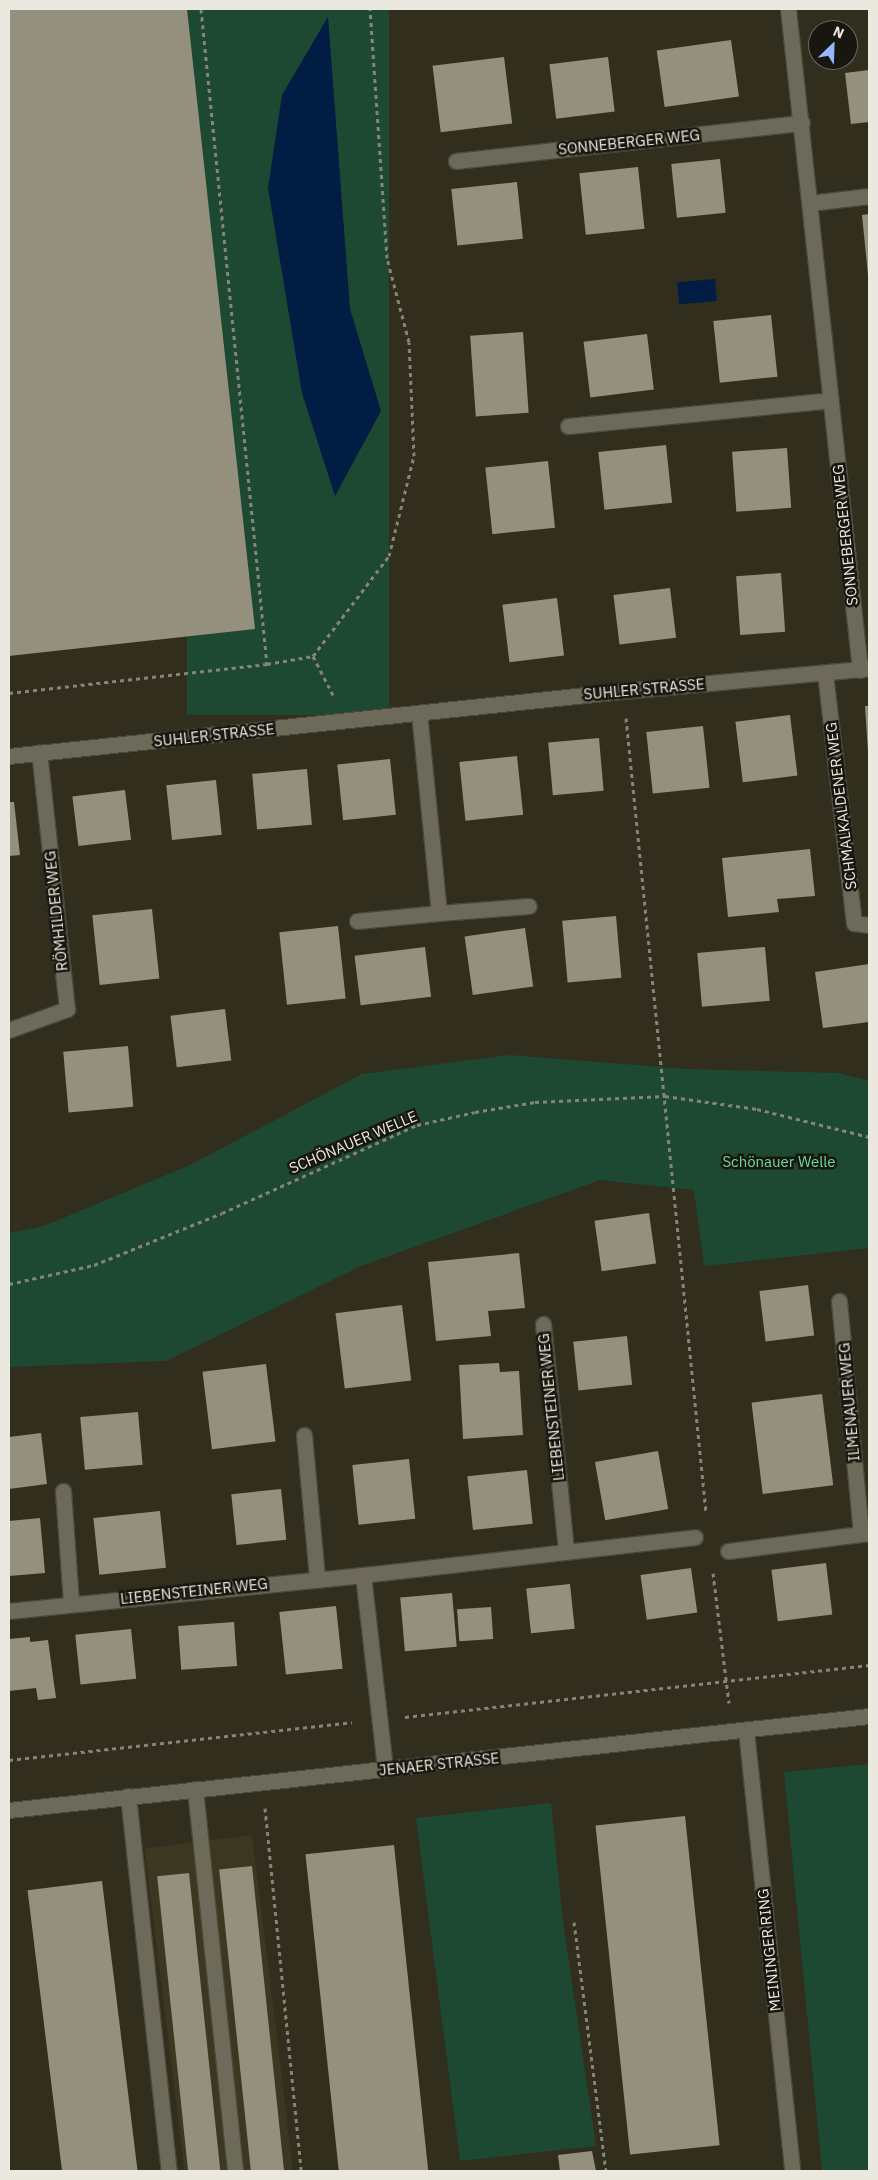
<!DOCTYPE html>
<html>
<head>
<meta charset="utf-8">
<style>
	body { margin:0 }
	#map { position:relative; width:878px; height:2180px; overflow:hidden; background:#312e1e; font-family:"IBM Plex Sans",sans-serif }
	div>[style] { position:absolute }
	.built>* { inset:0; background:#3c3720; transform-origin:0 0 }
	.green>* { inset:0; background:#1d4831; transform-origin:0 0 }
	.water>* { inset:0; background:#011d44; transform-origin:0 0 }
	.building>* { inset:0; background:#95907e; transform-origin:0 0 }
	.path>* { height:3px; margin-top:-1.5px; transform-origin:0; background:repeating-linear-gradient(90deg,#878477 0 4px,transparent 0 8px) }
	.roads { filter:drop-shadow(1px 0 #4b493b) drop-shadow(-1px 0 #4b493b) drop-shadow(0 1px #4b493b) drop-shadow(0 -1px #4b493b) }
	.lane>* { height:15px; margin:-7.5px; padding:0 7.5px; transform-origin:7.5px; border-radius:7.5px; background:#6e6a59 }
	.street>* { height:15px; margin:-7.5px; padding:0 7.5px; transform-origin:7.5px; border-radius:7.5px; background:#6e6a59 }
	span { translate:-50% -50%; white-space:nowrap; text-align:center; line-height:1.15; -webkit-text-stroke:5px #17160f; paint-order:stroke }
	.street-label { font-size:15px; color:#ebe9df }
	.park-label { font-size:15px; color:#6ddaa0 }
	.frame { position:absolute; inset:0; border:10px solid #ebe9df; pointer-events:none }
	.north { position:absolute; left:808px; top:20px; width:50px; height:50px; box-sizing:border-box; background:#17160f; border:1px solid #6c6a62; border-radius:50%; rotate:24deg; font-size:14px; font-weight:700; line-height:20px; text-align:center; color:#ebe9df }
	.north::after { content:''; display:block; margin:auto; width:18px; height:22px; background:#96b6fd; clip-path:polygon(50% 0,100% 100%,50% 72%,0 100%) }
</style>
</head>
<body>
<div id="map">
	<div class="built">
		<i style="left:252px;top:1835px;width:338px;height:108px;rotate:83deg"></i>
	</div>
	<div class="green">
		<i style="left:187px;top:9px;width:202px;height:706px"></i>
		<i style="clip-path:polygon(509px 1055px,687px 1069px,839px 1073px,869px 1081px,869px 1248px,704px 1266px,694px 1190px,600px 1180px,361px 1266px,166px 1361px,9px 1367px,9px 1233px,44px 1226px,190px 1165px,362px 1074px)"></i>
		<i style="clip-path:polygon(869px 1764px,869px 2171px,822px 2171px,784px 1772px)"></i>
		<i style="clip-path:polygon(551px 1803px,563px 1922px,596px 2146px,460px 2161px,416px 1818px)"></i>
	</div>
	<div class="water">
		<i style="clip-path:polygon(328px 17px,350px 309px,381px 411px,335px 496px,302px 393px,268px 188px,282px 95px)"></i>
		<i style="left:715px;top:279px;width:22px;height:38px;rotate:85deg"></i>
	</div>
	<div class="building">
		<i style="clip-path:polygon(9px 9px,187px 9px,255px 629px,9px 656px)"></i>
		<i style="left:731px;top:40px;width:57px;height:75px;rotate:82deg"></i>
		<i style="left:504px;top:57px;width:67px;height:72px;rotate:83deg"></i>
		<i style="left:608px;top:57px;width:55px;height:59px;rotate:83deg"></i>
		<i style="clip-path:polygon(869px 70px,869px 122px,851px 124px,845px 73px)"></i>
		<i style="left:720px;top:159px;width:54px;height:49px;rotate:84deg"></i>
		<i style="left:638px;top:167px;width:62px;height:59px;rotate:84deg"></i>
		<i style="left:517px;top:182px;width:57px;height:66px;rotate:84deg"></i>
		<i style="clip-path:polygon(869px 214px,869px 275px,868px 275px,862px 215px)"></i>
		<i style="left:771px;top:315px;width:62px;height:58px;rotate:84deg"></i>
		<i style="left:523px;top:332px;width:81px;height:53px;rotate:86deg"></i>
		<i style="left:647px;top:334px;width:56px;height:64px;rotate:83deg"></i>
		<i style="left:666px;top:445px;width:58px;height:68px;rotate:84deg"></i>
		<i style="left:787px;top:448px;width:60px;height:55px;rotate:86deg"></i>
		<i style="left:548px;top:461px;width:67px;height:63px;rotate:84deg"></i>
		<i style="left:781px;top:573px;width:59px;height:45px;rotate:86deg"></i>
		<i style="left:670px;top:588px;width:50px;height:57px;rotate:83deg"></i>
		<i style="left:557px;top:598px;width:58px;height:55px;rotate:83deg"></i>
		<i style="clip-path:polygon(865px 706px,869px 706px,869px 752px,868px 752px)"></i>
		<i style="left:790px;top:715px;width:61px;height:55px;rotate:83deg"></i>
		<i style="left:703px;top:726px;width:62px;height:57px;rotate:84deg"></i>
		<i style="left:599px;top:738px;width:53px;height:51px;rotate:85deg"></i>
		<i style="left:517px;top:756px;width:59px;height:58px;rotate:84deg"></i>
		<i style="left:390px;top:759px;width:56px;height:53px;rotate:84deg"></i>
		<i style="left:307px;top:769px;width:56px;height:55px;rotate:85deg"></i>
		<i style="left:216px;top:780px;width:55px;height:50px;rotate:84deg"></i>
		<i style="left:125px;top:790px;width:50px;height:53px;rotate:83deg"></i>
		<i style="clip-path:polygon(9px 802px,14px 802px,20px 855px,9px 856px)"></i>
		<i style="clip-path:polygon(810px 849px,815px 896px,777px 899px,779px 912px,728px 917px,722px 858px)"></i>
		<i style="left:152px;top:909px;width:70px;height:60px;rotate:84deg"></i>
		<i style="left:616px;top:916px;width:62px;height:54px;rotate:85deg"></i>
		<i style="left:338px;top:926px;width:73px;height:59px;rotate:84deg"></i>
		<i style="left:525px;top:928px;width:59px;height:61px;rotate:82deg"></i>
		<i style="left:425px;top:947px;width:50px;height:71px;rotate:83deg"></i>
		<i style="left:765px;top:947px;width:54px;height:68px;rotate:85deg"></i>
		<i style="clip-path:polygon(869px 964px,869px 1022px,823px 1028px,815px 972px)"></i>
		<i style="left:225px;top:1009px;width:52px;height:55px;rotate:83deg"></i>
		<i style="left:128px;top:1046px;width:61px;height:65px;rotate:85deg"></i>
		<i style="left:649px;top:1213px;width:51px;height:55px;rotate:82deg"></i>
		<i style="clip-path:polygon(519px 1253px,525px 1308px,488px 1311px,491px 1336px,436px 1341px,428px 1262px)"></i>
		<i style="left:808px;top:1285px;width:51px;height:49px;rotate:83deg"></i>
		<i style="left:402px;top:1305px;width:76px;height:67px;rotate:83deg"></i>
		<i style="left:627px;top:1336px;width:49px;height:54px;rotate:84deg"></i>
		<i style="clip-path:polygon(499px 1363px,500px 1372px,519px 1371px,523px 1435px,463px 1439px,459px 1365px)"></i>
		<i style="left:266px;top:1364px;width:78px;height:64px;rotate:83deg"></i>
		<i style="left:822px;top:1394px;width:92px;height:71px;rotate:83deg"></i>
		<i style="left:138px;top:1412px;width:53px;height:58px;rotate:85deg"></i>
		<i style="clip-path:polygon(41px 1433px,47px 1484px,9px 1489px,9px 1437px)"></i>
		<i style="left:658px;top:1451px;width:59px;height:64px;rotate:80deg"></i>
		<i style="left:409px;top:1459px;width:60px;height:57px;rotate:84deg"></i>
		<i style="left:527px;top:1470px;width:54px;height:60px;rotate:84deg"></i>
		<i style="left:281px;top:1489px;width:51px;height:50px;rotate:84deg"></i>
		<i style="left:160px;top:1511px;width:57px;height:67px;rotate:84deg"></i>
		<i style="clip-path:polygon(40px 1518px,45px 1573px,9px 1576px,9px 1521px)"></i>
		<i style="left:826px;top:1563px;width:52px;height:55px;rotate:83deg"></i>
		<i style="left:691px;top:1568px;width:45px;height:51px;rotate:82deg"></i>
		<i style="left:570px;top:1584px;width:45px;height:44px;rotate:84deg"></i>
		<i style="left:452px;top:1593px;width:54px;height:52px;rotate:85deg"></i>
		<i style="left:336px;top:1606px;width:63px;height:57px;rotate:84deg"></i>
		<i style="left:491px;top:1607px;width:32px;height:34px;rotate:86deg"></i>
		<i style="left:234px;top:1622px;width:44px;height:56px;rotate:86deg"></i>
		<i style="left:131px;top:1629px;width:50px;height:56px;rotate:84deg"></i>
		<i style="clip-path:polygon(30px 1637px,30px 1642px,48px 1640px,56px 1698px,38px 1700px,36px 1688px,9px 1691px,9px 1639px)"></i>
		<i style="left:685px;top:1816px;width:331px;height:90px;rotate:84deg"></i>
		<i style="left:394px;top:1845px;width:328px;height:89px;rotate:84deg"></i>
		<i style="left:252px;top:1866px;width:307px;height:33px;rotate:84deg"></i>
		<i style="left:189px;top:1873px;width:300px;height:32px;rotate:84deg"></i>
		<i style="left:102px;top:1881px;width:292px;height:75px;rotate:83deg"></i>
		<i style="clip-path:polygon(592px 2151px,596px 2171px,560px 2171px,558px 2155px)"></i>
	</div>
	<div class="path">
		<i style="left:201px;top:9px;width:658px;rotate:84.25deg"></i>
		<i style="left:313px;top:656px;width:44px;rotate:62.9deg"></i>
		<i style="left:9px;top:693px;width:260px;rotate:-6.4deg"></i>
		<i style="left:267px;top:664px;width:47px;rotate:-9.9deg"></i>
		<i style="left:313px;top:656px;width:126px;rotate:-52.8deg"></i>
		<i style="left:389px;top:556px;width:103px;rotate:-76deg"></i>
		<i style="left:414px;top:456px;width:114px;rotate:-92.5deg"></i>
		<i style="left:409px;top:342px;width:87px;rotate:-104.7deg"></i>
		<i style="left:387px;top:258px;width:250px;rotate:-93.9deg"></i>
		<i style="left:626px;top:718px;width:798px;rotate:84.25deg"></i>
		<i style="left:9px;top:1284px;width:87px;rotate:-12.6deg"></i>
		<i style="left:94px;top:1265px;width:138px;rotate:-22.1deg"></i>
		<i style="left:222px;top:1213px;width:214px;rotate:-24.3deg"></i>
		<i style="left:417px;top:1125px;width:59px;rotate:-12.6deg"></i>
		<i style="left:475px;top:1112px;width:61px;rotate:-9.5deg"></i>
		<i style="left:535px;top:1102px;width:130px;rotate:-2.6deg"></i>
		<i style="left:665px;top:1096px;width:93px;rotate:8deg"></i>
		<i style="left:757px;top:1109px;width:115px;rotate:14deg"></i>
		<i style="left:713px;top:1573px;width:131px;rotate:83deg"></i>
		<i style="left:405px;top:1717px;width:467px;rotate:-6.4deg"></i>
		<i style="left:9px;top:1760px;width:345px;rotate:-6.3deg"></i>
		<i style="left:265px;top:1808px;width:365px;rotate:84.3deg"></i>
		<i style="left:574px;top:1922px;width:251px;rotate:82.7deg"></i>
	</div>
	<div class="roads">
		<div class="lane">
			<i style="left:195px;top:1789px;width:384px;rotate:84deg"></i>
			<i style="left:128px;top:1796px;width:377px;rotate:83.8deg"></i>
		</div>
		<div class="street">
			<i style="left:788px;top:9px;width:665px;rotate:83.78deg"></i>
			<i style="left:456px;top:161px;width:348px;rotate:-6.3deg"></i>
			<i style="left:810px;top:203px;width:59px;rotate:-6.8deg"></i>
			<i style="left:568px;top:426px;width:264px;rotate:-5.6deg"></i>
			<i style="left:825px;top:673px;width:252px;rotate:83.4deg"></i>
			<i style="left:854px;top:923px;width:15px;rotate:8deg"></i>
			<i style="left:9px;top:756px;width:617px;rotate:-6.04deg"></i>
			<i style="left:623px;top:691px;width:247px;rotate:-5.3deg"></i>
			<i style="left:439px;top:913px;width:90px;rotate:-4.4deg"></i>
			<i style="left:357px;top:921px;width:82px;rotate:-5.6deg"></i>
			<i style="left:439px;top:913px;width:201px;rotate:-95.7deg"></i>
			<i style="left:9px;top:1030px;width:62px;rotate:-19.9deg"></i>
			<i style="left:67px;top:1009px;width:258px;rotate:-96.2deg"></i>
			<i style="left:839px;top:1301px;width:234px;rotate:84.6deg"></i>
			<i style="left:543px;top:1324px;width:227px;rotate:84.2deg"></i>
			<i style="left:304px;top:1435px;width:145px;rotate:84.8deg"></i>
			<i style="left:63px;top:1491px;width:112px;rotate:85.9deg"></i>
			<i style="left:728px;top:1551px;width:142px;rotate:-7.3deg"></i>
			<i style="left:363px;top:1575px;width:195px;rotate:83.5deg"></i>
			<i style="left:9px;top:1611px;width:356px;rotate:-5.8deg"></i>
			<i style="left:363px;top:1575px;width:334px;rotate:-6.5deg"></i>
			<i style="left:746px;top:1730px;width:443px;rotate:84deg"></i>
			<i style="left:9px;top:1810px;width:865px;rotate:-6.24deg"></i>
		</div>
	</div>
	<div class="street-label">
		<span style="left:629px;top:142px;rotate:-6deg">SONNEBERGER WEG</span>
		<span style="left:845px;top:535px;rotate:-96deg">SONNEBERGER WEG</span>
		<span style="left:644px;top:689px;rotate:-5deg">SUHLER STRASSE</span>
		<span style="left:214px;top:735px;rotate:-6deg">SUHLER STRASSE</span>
		<span style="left:841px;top:806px;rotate:-97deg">SCHMALKALDENER WEG</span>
		<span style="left:56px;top:911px;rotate:-96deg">RÖMHILDER WEG</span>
		<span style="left:353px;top:1142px;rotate:-23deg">SCHÖNAUER WELLE</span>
		<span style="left:849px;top:1402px;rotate:-95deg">ILMENAUER WEG</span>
		<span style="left:551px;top:1407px;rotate:-96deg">LIEBENSTEINER WEG</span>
		<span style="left:194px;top:1591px;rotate:-6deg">LIEBENSTEINER WEG</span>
		<span style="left:439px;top:1764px;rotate:-6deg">JENAER STRASSE</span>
		<span style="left:769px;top:1950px;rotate:-96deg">MEININGER RING</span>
	</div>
	<div class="park-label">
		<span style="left:779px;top:1162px">Schönauer Welle</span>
	</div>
	<div class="frame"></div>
	<div class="north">N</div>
</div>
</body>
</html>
